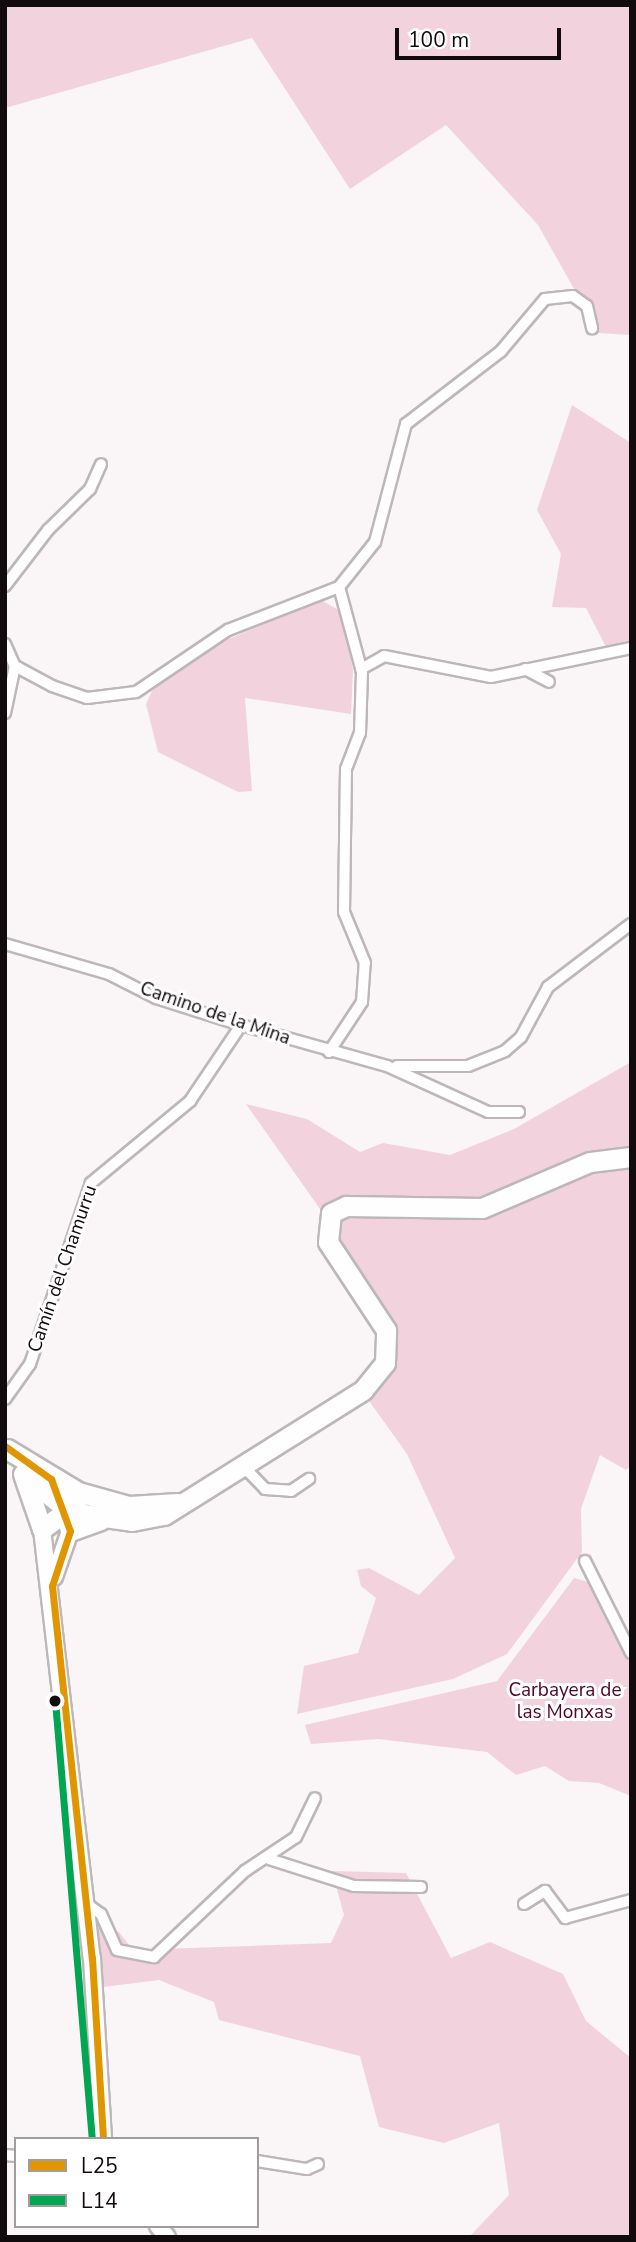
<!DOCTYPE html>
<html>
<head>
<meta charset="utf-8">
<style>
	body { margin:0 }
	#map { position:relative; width:636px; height:2242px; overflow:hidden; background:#faf5f7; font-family:"Nunito Sans",sans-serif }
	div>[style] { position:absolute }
	.green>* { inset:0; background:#f2d3dd }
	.roads { filter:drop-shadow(2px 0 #bdb7b9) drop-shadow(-2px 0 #bdb7b9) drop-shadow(0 2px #bdb7b9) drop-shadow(0 -2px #bdb7b9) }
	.street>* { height:10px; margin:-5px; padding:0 5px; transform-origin:5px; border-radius:5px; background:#fefefe }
	.secondary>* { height:16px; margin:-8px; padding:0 8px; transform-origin:8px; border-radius:8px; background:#fefefe }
	.highway>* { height:19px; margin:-9.5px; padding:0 9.5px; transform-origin:9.5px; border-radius:9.5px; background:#fefefe }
	.bus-1>* { height:7px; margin:-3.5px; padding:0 3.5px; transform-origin:3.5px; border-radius:3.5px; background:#e09601 }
	.bus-2>* { height:7px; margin:-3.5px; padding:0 3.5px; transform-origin:3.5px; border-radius:3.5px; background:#00a651 }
	.dots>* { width:19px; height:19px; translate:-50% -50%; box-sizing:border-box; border:4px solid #fff; border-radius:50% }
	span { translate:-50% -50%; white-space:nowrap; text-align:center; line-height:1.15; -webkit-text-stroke:6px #fff; paint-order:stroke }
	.street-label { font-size:19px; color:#120b0d }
	.park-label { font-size:19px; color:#4e0529 }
	.frame { position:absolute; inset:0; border:7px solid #120b0d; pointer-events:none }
	.legend { position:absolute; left:14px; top:2137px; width:245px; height:91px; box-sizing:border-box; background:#fff; border:2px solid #a09d9e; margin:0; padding:9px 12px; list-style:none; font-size:21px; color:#120b0d }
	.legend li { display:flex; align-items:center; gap:14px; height:35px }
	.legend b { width:35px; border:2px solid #a09d9e }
	.scale { position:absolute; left:395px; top:28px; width:166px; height:32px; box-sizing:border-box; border:4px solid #120b0d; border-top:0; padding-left:9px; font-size:21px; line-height:24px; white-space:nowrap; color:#120b0d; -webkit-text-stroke:5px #fff; paint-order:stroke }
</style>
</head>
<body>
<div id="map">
	<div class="green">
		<i style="clip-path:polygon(5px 5px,631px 5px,631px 335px,599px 333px,538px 225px,446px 125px,350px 189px,252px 38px,5px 108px)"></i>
		<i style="clip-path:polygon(572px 405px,631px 443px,631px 643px,606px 647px,586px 608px,552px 607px,561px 554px,537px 510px)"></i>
		<i style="clip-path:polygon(321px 600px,342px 612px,353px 670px,351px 714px,245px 698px,252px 791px,238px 792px,158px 752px,146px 704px,152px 691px,203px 650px)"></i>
		<i style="clip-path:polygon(631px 1062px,631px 1466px,626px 1470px,600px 1455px,581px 1509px,582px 1552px,507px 1654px,453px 1679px,297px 1714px,304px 1666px,358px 1653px,376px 1598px,361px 1586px,357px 1570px,369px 1568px,419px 1595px,455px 1558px,407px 1454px,367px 1398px,394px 1366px,396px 1342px,389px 1321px,339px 1236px,246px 1104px,307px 1119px,360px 1152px,383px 1143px,450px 1155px,514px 1129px)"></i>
		<i style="clip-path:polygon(574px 1578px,595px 1584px,631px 1666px,631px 1796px,599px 1783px,569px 1781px,545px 1766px,516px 1775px,487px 1752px,378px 1739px,311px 1744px,305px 1725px,497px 1681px)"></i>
		<i style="clip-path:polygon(332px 1871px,406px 1873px,451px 1958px,490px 1942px,563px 1974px,586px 2021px,631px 2058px,631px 2237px,469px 2237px,509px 2195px,499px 2123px,444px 2143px,379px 2127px,360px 2056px,219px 2020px,214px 2002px,159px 1980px,103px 1987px,98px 1921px,119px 1932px,133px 1950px,331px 1943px,344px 1915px)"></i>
	</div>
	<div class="roads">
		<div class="street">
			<i style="left:5px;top:586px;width:71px;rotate:-52.5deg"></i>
			<i style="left:48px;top:530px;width:59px;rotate:-44.3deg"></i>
			<i style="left:90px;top:489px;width:27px;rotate:-66deg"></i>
			<i style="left:5px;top:644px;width:24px;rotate:66deg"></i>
			<i style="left:15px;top:666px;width:42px;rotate:28.4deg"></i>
			<i style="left:52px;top:686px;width:37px;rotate:19deg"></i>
			<i style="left:87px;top:698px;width:49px;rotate:-7deg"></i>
			<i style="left:136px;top:692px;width:111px;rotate:-34deg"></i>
			<i style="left:228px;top:630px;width:119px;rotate:-21.2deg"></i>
			<i style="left:361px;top:669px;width:26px;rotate:-29deg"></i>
			<i style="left:384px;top:656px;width:109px;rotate:11.1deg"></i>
			<i style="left:491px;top:677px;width:143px;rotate:-11.7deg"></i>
			<i style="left:525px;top:669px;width:27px;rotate:28deg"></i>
			<i style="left:5px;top:713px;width:48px;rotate:-78deg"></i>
			<i style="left:5px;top:944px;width:108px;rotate:16.1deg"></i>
			<i style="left:109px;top:974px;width:53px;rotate:27.1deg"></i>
			<i style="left:156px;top:998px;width:89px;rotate:17.6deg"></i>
			<i style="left:241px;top:1025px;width:152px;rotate:15.7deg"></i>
			<i style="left:387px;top:1066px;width:111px;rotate:24.5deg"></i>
			<i style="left:488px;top:1112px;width:31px"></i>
			<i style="left:329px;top:1052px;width:60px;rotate:-56.6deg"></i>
			<i style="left:362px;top:1002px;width:39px;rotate:-86deg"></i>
			<i style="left:365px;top:963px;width:55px;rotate:-112.4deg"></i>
			<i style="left:344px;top:912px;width:143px;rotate:-89.2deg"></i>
			<i style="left:346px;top:769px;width:39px;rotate:-69deg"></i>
			<i style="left:360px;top:733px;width:61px;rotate:-88.1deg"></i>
			<i style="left:362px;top:672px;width:88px;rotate:-105.1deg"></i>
			<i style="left:339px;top:587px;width:58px;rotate:-51.3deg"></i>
			<i style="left:375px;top:542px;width:122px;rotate:-75.3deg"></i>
			<i style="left:406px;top:424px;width:120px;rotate:-37.5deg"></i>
			<i style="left:501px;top:351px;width:68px;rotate:-49.8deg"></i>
			<i style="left:545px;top:299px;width:28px;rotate:-6deg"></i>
			<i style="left:573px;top:296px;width:17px;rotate:36deg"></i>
			<i style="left:587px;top:306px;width:23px;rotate:77deg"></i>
			<i style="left:397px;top:1066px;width:71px"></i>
			<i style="left:468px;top:1066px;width:40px;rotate:-22deg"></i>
			<i style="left:505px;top:1051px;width:21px;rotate:-41deg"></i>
			<i style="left:521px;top:1037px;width:57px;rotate:-61.6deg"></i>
			<i style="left:548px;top:987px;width:104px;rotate:-37.2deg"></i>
			<i style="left:5px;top:1399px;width:43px;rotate:-54.5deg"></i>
			<i style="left:30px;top:1364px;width:191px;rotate:-71.4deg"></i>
			<i style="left:91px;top:1183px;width:129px;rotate:-39.6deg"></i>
			<i style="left:190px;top:1101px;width:92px;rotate:-56.1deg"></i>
			<i style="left:245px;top:1468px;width:29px;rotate:46deg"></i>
			<i style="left:265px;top:1489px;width:26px;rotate:4deg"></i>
			<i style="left:291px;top:1491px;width:22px;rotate:-34deg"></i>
			<i style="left:585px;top:1561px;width:103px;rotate:63.4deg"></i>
			<i style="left:269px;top:1859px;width:89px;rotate:17.6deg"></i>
			<i style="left:354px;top:1886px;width:67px;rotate:0.9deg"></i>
			<i style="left:87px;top:1904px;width:17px;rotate:36deg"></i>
			<i style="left:101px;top:1914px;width:39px;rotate:66deg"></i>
			<i style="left:117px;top:1950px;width:38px;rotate:11deg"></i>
			<i style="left:154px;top:1957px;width:125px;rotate:-43.4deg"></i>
			<i style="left:245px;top:1871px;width:61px;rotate:-33.7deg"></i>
			<i style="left:296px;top:1837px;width:43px;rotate:-64deg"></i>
			<i style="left:524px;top:1904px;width:25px;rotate:-32deg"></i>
			<i style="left:545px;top:1891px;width:34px;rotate:53deg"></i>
			<i style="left:565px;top:1918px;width:68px;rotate:-15.3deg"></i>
			<i style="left:5px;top:2155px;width:11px;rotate:5deg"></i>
			<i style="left:257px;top:2161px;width:51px;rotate:9.1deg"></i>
			<i style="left:307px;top:2169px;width:12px;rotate:-24deg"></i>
		</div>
		<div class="secondary">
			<i style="left:42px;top:1529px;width:432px;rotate:83.4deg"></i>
			<i style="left:92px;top:1958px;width:181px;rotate:86.5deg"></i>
			<i style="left:54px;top:1577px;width:49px;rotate:-70.8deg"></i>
			<i style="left:158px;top:2226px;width:14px;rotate:51deg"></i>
		</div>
		<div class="highway">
			<i style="left:7px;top:1449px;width:83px;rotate:31.2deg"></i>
			<i style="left:78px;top:1492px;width:53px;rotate:15.4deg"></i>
			<i style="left:129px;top:1506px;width:48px;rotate:-3.6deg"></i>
			<i style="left:23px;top:1474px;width:54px;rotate:39deg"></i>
			<i style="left:65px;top:1508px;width:19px;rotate:18deg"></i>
			<i style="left:83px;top:1514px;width:49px;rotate:8.1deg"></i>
			<i style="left:132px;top:1521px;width:33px;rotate:-11deg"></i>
			<i style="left:164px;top:1515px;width:235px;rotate:-32.1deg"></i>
			<i style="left:363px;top:1390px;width:35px;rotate:-51deg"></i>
			<i style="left:385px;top:1363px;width:33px;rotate:-88deg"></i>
			<i style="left:386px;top:1330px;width:105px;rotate:-123.4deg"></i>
			<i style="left:328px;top:1242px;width:29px;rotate:-84deg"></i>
			<i style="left:331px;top:1213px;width:17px;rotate:-25deg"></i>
			<i style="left:346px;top:1206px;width:136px;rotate:0.8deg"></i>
			<i style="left:482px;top:1208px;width:117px;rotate:-23.1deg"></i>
			<i style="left:590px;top:1162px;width:41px;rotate:-7deg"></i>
			<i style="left:24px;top:1477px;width:55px;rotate:70.9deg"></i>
			<i style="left:61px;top:1499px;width:33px;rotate:74deg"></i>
			<i style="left:70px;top:1531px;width:33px;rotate:-20deg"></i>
			<i style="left:42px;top:1529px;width:42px;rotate:-36.3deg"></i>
		</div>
	</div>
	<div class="bus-1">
		<i style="left:5px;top:1446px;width:57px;rotate:35.7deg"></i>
		<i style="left:51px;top:1479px;width:55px;rotate:69.9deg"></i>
		<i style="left:70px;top:1531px;width:58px;rotate:108.1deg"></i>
		<i style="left:52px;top:1586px;width:374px;rotate:83.9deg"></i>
		<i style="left:92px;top:1958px;width:181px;rotate:86.5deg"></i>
	</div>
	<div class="bus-2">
		<i style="left:55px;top:1700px;width:441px;rotate:85.2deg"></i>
	</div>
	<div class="dots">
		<i style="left:55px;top:1701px;background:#120b0d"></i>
	</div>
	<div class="street-label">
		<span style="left:215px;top:1014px;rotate:19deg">Camino de la Mina</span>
		<span style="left:63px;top:1269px;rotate:-71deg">Camín del Chamurru</span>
	</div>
	<div class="park-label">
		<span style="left:565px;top:1702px">Carbayera de<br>las Monxas</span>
	</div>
	<div class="frame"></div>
	<ul class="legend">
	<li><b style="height:9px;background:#e09601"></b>L25</li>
	<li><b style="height:9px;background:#00a651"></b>L14</li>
	</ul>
	<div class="scale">100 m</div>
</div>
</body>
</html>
